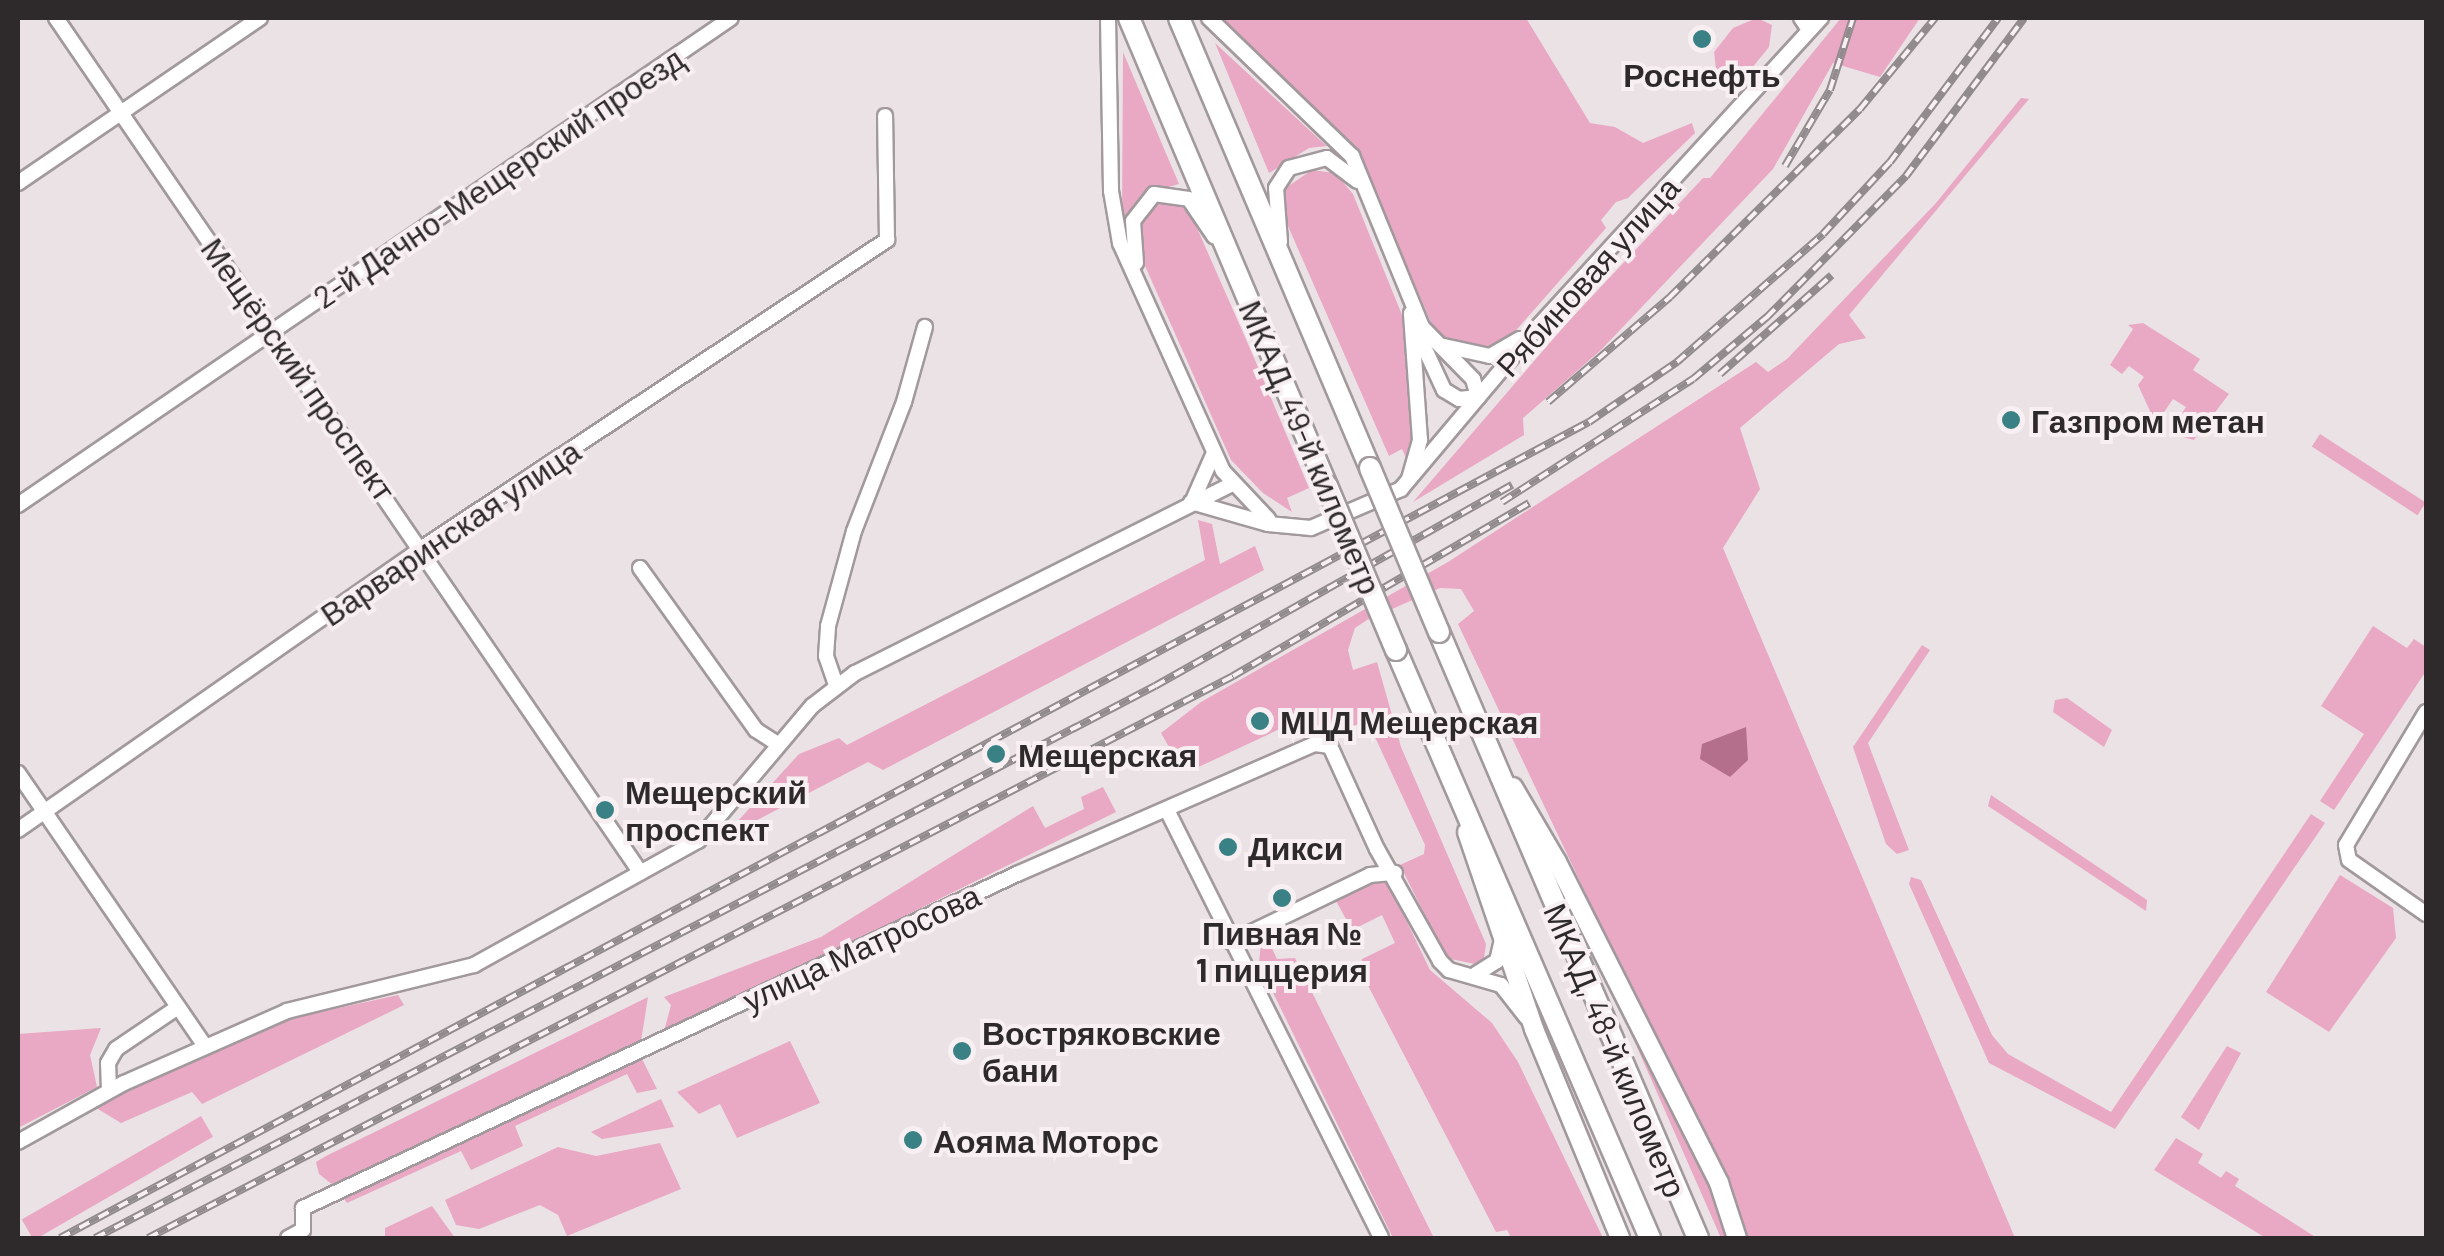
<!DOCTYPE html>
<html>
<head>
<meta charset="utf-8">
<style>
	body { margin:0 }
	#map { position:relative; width:2444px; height:1256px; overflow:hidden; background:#ebe2e5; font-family:Barlow,sans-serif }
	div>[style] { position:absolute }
	.green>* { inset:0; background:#e9a8c3; transform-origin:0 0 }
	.water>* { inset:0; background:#b46f8d }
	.roads { filter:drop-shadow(2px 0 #a2999c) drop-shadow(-2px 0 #a2999c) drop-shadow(0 2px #a2999c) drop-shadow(0 -2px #a2999c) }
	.minor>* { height:14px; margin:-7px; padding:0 7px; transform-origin:7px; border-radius:7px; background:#fff }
	.major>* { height:18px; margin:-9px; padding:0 9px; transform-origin:9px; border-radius:9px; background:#fff }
	.highway>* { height:20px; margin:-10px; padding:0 10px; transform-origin:10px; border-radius:10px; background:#fff }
	.rail>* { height:8px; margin-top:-4px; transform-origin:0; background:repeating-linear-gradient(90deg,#f8eff2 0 11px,#918b8d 0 22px); box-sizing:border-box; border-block:2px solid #918b8d }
	.bridges { filter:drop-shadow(2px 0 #a2999c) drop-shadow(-2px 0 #a2999c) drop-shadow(0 2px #a2999c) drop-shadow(0 -2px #a2999c) }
	.highway-bridge>* { height:20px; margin:-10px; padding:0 10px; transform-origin:10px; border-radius:10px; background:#fff }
	.dots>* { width:28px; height:28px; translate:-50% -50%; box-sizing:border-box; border:5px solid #f8eff2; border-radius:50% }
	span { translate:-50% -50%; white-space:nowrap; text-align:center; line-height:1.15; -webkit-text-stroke:8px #f8eff2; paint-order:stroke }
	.poi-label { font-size:32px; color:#2e2a2c; font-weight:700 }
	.left { translate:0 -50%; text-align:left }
	.street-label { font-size:32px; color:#2e2a2c }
	.frame { position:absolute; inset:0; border:20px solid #2e2a2c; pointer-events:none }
</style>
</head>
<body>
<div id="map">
	<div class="green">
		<i style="clip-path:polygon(1218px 18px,1526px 18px,1590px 123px,1615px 127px,1643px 143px,1692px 123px,1695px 133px,1628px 198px,1616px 202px,1601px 220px,1606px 228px,1505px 343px,1482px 349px,1448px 340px,1433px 327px,1358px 153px)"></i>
		<i style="clip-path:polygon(1757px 18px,1772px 25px,1769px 47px,1738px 85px,1716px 69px,1714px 52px,1733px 28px)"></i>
		<i style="clip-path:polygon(1841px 18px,1920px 18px,1880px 77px,1833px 63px,1773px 169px,1601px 350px,1523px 418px,1524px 435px,1413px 502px,1566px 324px,1703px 178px,1710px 178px)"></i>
		<i style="clip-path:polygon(1215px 43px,1320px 140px,1327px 146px,1309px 148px,1269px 173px)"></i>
		<i style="clip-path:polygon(1123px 52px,1179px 184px,1141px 195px,1122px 222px)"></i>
		<i style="clip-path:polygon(2021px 98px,2029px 99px,1849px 315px,1866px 338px,1839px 344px,1740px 428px,1760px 489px,1723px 548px,2015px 1238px,1721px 1238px,1614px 995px,1630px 987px,1458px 624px,1474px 611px,1461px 589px,1440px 588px,1367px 620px,1355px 628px,1348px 650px,1353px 670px,1377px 662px,1401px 747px,1486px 944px,1484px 958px,1475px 964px,1446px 958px,1400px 865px,1424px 854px,1425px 845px,1368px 722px,1335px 730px,1299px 720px,1190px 771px,1181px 768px,1161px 733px,1201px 702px,1448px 562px,1756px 362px,1768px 372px,1787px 359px,1936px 203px)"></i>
		<i style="clip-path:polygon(1312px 170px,1335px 173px,1353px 194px,1402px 315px,1414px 442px,1407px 460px,1402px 449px,1389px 456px,1284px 217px,1284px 189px)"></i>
		<i style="clip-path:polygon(1160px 200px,1176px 200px,1193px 219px,1252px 353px,1309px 488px,1287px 498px,1292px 512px,1263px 493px,1231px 460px,1142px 259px,1142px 222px)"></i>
		<i style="clip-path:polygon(2143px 323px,2200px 359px,2193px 370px,2229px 394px,2194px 440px,2169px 433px,2186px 407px,2173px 399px,2156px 424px,2138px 385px,2144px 377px,2129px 366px,2122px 374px,2110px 365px,2133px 329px,2128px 325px)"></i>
		<i style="left:2320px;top:434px;width:126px;height:15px;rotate:33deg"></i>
		<i style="clip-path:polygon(1198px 520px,1212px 524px,1220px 564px,1255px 546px,1264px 570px,883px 770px,868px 762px,746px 826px,737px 822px,799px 754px,839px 738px,847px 745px,1205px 560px)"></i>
		<i style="clip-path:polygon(2373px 626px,2407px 648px,2414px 639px,2426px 647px,2426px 671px,2334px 810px,2320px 801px,2364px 734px,2321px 706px)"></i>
		<i style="clip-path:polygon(1922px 645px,1930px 650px,1868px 743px,1909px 850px,1897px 854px,1886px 844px,1853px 747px)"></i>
		<i style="clip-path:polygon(2067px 698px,2112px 730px,2104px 747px,2053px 712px,2055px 700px)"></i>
		<i style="clip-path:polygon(1103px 787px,1116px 812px,663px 1035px,671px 1005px,664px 997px,821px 937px,1033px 806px,1045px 828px,1084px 809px,1081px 797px)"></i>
		<i style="clip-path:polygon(1991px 795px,2147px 900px,2146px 911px,1988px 806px)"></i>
		<i style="clip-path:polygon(2311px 814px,2325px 823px,2115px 1129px,1989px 1063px,1909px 884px,1911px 877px,1921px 880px,1992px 1035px,2008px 1054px,2111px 1112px)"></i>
		<i style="clip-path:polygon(1384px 874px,1430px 970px,1492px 1023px,1518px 1062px,1603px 1238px,1511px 1238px,1507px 1230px,1496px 1232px,1361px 972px,1362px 959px,1395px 943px,1382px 915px,1352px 930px,1335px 899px)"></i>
		<i style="clip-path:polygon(2340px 875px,2393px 908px,2396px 938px,2329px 1032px,2266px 992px)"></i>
		<i style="clip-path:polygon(1261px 942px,1269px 942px,1277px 959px,1295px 958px,1434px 1238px,1393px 1238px,1259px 964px)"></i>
		<i style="clip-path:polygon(398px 995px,404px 1005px,202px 1104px,192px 1092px,121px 1123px,93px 1106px,284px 1020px)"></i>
		<i style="clip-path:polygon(648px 997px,641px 1041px,333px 1185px,319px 1174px,316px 1162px,326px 1156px)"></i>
		<i style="clip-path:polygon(101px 1028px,90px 1055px,97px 1087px,18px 1128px,18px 1034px)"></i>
		<i style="clip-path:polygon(790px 1041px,820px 1103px,737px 1138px,720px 1104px,699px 1114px,677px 1092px)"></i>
		<i style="clip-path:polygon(2227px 1046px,2241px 1053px,2199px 1130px,2181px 1117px)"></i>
		<i style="clip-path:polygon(638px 1051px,657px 1089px,637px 1093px,627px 1074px,515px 1126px,523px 1146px,471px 1170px,461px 1151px,347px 1203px,339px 1191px)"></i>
		<i style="clip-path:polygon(661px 1099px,674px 1127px,602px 1139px,591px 1132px)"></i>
		<i style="left:201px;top:1116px;width:24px;height:207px;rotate:60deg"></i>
		<i style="clip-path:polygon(2176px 1138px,2203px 1154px,2198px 1163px,2221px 1178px,2226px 1171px,2239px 1179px,2235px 1186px,2317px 1238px,2266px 1238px,2154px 1170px)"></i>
		<i style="clip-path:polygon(660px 1143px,681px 1189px,567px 1236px,558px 1215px,540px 1205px,479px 1229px,456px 1225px,445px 1200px,558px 1147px,596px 1156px)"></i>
		<i style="clip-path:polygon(432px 1206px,455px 1238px,385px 1238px,385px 1228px)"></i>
	</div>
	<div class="water">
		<i style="clip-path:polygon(1746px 727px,1748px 760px,1730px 777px,1700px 759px,1702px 744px)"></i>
	</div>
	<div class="roads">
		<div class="minor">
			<i style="left:56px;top:18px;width:1035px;rotate:55.63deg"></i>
			<i style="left:1108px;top:18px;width:173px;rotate:89deg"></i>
			<i style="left:1111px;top:191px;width:53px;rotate:80.2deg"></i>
			<i style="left:1120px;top:243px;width:250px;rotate:65.7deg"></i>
			<i style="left:1223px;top:471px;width:66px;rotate:46.8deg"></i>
			<i style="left:1209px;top:18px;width:199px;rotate:44deg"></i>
			<i style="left:1352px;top:156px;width:185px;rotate:67.7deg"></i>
			<i style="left:1422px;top:327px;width:73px;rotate:45.6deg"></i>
			<i style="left:1473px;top:379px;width:19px;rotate:74deg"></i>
			<i style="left:1801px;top:18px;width:14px;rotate:56deg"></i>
			<i style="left:18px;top:183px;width:293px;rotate:-34.3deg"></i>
			<i style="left:1280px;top:242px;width:54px;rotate:-94.2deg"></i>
			<i style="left:1276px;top:188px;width:24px;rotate:-57deg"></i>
			<i style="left:1289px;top:168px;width:39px;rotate:-15deg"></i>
			<i style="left:1327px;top:158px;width:38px;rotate:37deg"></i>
			<i style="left:1136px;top:263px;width:42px;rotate:-94.1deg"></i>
			<i style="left:1133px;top:221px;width:34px;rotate:-52deg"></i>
			<i style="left:1154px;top:194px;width:35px;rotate:8deg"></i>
			<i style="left:1189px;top:199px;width:45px;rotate:56deg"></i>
			<i style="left:1418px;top:334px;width:62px;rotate:65.1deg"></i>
			<i style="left:1444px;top:390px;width:17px;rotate:31deg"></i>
			<i style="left:1459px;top:399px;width:19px;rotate:-6deg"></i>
			<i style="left:1444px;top:346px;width:47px;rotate:12.3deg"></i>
			<i style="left:1490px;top:356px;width:34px;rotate:-30deg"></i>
			<i style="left:1409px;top:479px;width:41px;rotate:-74.2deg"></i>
			<i style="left:1420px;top:440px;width:127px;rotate:-94.1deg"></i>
			<i style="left:1194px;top:498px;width:47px;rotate:-66.2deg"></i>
			<i style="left:1191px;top:502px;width:80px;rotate:15.9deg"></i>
			<i style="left:1268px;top:524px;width:43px;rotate:5.3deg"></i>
			<i style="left:1311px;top:528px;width:98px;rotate:-23.4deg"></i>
			<i style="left:1401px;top:489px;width:207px;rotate:-49.9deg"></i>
			<i style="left:1534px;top:331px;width:425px;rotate:-47.5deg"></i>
			<i style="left:18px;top:505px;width:863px;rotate:-34.33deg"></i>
			<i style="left:640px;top:568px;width:199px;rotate:54.4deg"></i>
			<i style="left:756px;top:730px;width:27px;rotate:33deg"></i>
			<i style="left:836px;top:685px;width:31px;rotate:-109deg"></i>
			<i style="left:826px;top:656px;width:30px;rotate:-86deg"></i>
			<i style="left:828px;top:626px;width:98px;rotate:-74.7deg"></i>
			<i style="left:854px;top:531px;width:138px;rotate:-68.8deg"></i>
			<i style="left:904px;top:402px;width:78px;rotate:-74.4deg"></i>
			<i style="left:2426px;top:712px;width:155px;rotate:121deg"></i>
			<i style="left:2346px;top:845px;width:15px;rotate:79deg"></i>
			<i style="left:2349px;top:860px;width:94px;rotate:35deg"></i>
			<i style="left:18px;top:773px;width:330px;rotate:55.6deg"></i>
			<i style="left:1168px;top:812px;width:476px;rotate:63.4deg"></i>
			<i style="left:18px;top:830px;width:493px;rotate:-34.9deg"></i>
			<i style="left:422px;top:548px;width:558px;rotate:-33.52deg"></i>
			<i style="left:887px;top:240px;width:124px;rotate:-90.9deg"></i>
			<i style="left:1231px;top:942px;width:154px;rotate:-25.7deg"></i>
			<i style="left:1370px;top:875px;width:25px;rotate:-5deg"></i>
			<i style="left:1476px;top:974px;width:25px;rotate:-32deg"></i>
			<i style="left:1497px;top:961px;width:22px;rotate:-77deg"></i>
			<i style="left:109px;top:1090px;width:27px;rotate:-92deg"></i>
			<i style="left:108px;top:1063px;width:16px;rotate:-60deg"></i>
			<i style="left:116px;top:1049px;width:71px;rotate:-34.1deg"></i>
			<i style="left:18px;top:1142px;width:121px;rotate:-29.1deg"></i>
			<i style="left:124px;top:1083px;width:178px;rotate:-23.8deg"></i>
			<i style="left:287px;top:1011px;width:193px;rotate:-13.8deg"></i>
			<i style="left:474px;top:965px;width:256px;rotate:-29deg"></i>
			<i style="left:698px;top:841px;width:177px;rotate:-49.8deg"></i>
			<i style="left:812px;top:706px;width:54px;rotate:-37.5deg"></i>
			<i style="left:855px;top:673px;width:420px;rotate:-26.6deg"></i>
			<i style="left:288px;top:1238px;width:17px;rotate:-28deg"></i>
			<i style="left:303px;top:1230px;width:22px;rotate:-90deg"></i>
			<i style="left:303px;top:1208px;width:788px;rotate:-25.07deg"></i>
			<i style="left:1017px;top:874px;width:325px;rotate:-23.6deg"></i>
			<i style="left:1315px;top:744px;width:15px;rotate:8deg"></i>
			<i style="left:1330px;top:746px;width:113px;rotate:65.5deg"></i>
			<i style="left:1377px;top:849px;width:129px;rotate:60.6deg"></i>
			<i style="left:1440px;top:961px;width:13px;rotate:45deg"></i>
			<i style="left:1449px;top:970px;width:54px;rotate:16.1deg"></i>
			<i style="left:1501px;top:985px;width:41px;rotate:52deg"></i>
		</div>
		<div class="major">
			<i style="left:1513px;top:787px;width:87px;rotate:59.6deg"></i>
			<i style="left:1557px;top:862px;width:360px;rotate:63.2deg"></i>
			<i style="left:1719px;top:1183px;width:58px;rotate:71.9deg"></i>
			<i style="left:1467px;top:832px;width:208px;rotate:71.2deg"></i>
			<i style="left:1534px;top:1029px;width:226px;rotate:67.6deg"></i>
		</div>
		<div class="highway">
			<i style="left:1129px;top:18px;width:508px;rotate:67.07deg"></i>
			<i style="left:1179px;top:18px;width:489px;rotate:67deg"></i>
			<i style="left:1439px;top:632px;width:659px;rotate:66.86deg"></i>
			<i style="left:1396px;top:650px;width:641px;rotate:66.64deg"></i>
		</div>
	</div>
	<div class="rail">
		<i style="left:1785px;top:166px;width:88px;rotate:-59.4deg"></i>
		<i style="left:1830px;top:90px;width:76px;rotate:-72.3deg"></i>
		<i style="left:1720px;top:374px;width:149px;rotate:-41.5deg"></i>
		<i style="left:1548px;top:402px;width:161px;rotate:-40.7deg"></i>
		<i style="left:1670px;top:297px;width:267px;rotate:-44.7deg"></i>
		<i style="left:1860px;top:109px;width:118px;rotate:-50.5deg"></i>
		<i style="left:1502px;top:502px;width:227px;rotate:-32.8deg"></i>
		<i style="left:1693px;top:379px;width:97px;rotate:-40deg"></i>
		<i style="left:1767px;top:317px;width:198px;rotate:-45.4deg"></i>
		<i style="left:1906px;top:176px;width:197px;rotate:-53.2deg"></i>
		<i style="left:60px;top:1238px;width:1733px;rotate:-28.09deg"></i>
		<i style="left:1589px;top:422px;width:107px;rotate:-34.3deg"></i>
		<i style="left:1677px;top:362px;width:194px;rotate:-41.2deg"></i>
		<i style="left:1823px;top:234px;width:98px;rotate:-47.1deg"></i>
		<i style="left:1890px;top:162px;width:180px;rotate:-53.1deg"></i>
		<i style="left:95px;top:1238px;width:1195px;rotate:-27.51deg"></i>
		<i style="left:1155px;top:686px;width:410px;rotate:-29.4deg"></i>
		<i style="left:148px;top:1238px;width:1222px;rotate:-27.38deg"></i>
		<i style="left:1233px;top:676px;width:343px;rotate:-30.3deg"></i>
	</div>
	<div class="bridges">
		<div class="highway-bridge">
			<i style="left:1370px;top:468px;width:178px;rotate:67.2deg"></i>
			<i style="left:1327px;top:486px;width:178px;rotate:67.2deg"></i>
		</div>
	</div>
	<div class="dots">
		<i style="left:1702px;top:39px;background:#398184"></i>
		<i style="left:2011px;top:420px;background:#398184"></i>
		<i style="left:1260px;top:721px;background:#398184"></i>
		<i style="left:996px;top:754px;background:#398184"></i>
		<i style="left:605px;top:810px;background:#398184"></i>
		<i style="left:1228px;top:847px;background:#398184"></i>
		<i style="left:1282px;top:898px;background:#398184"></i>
		<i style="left:962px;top:1051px;background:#398184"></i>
		<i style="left:913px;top:1140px;background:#398184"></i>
	</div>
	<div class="poi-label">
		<span style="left:1702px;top:74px">Роснефть</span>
		<span class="left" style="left:2031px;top:420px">Газпром метан</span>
		<span class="left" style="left:1280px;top:721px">МЦД Мещерская</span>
		<span class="left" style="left:1018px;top:754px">Мещерская</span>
		<span class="left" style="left:625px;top:810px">Мещерский<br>проспект</span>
		<span class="left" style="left:1248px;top:847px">Дикси</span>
		<span style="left:1282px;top:951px">Пивная №<br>1 пиццерия</span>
		<span class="left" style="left:982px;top:1051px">Востряковские<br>бани</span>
		<span class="left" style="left:933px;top:1140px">Аояма Моторс</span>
	</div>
	<div class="street-label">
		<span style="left:498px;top:177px;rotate:-34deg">2-й Дачно-Мещерский проезд</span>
		<span style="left:1587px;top:276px;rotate:-48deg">Рябиновая улица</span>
		<span style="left:299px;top:369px;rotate:55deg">Мещёрский проспект</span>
		<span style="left:1311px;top:447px;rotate:67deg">МКАД, 49-й километр</span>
		<span style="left:450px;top:532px;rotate:-34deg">Варваринская улица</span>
		<span style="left:861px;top:947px;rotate:-25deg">улица Матросова</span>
		<span style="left:1616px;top:1050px;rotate:67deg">МКАД, 48-й километр</span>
	</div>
	<div class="frame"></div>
</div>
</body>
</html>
